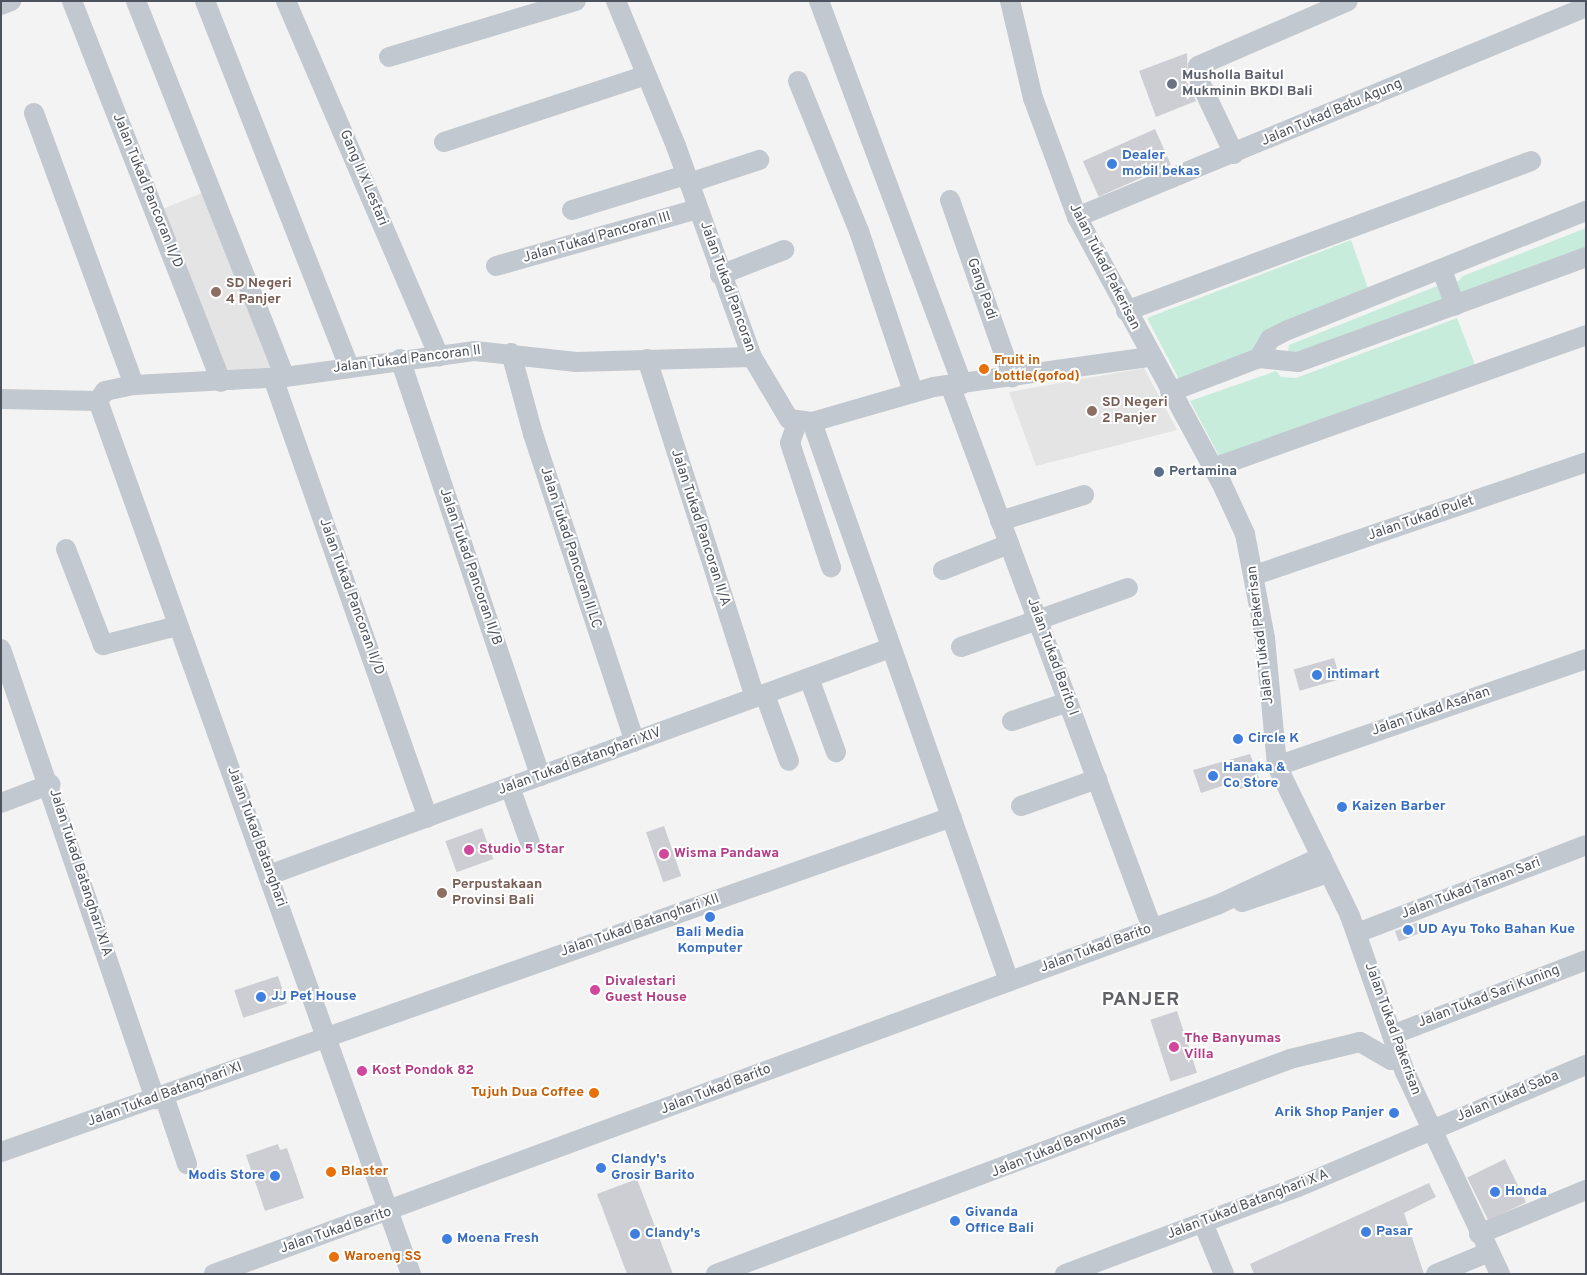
<!DOCTYPE html>
<html>
<head>
<meta charset="utf-8">
<style>
	body { margin:0 }
	#map { position:relative; width:1587px; height:1275px; overflow:hidden; background:#f4f3f3; font-family:Overpass,sans-serif }
	div>[style] { position:absolute }
	.education>* { inset:0; background:#e5e4e4; transform-origin:0 0 }
	.green>* { inset:0; background:#c8ecdb }
	.building>* { inset:0; background:#cdced4; transform-origin:0 0 }
	.minor>* { height:20px; margin:-10px; padding:0 10px; transform-origin:10px; border-radius:10px; background:#c2c8cf }
	.dots>* { width:14px; height:14px; translate:-50% -50%; box-sizing:border-box; border:2px solid #fff; border-radius:50% }
	span { translate:-50% -50%; white-space:nowrap; text-align:center; line-height:1.15; -webkit-text-stroke:4px #fff; paint-order:stroke }
	.worship-label { font-size:14px; color:#5b616d; font-weight:700 }
	.left { translate:0 -50%; text-align:left }
	.street-label { font-size:14px; color:#4c535e }
	.shop-label { font-size:14px; color:#366cbe; font-weight:700 }
	.right { translate:-100% -50%; text-align:right }
	.education-label { font-size:14px; color:#785e54; font-weight:700 }
	.food-label { font-size:14px; color:#c56008; font-weight:700 }
	.service-label { font-size:14px; color:#4e5e75; font-weight:700 }
	.hotel-label { font-size:14px; color:#b23c85; font-weight:700 }
	.district-label { font-size:19px; color:#606267; font-weight:700; letter-spacing:1px }
	.frame { position:absolute; inset:0; border:2px solid #4c535e; pointer-events:none }
</style>
</head>
<body>
<div id="map">
	<div class="education">
		<i style="left:202px;top:193px;width:195px;height:46px;rotate:68deg"></i>
		<i style="clip-path:polygon(1144px 368px,1177px 430px,1036px 466px,1009px 392px)"></i>
	</div>
	<div class="green">
		<i style="clip-path:polygon(1586px 228px,1586px 252px,1461px 299px,1456px 283px,1463px 276px)"></i>
		<i style="clip-path:polygon(1351px 240px,1369px 291px,1265px 349px,1181px 383px,1147px 318px)"></i>
		<i style="clip-path:polygon(1437px 286px,1446px 301px,1287px 357px,1289px 345px)"></i>
		<i style="clip-path:polygon(1457px 318px,1479px 375px,1224px 465px,1190px 401px,1276px 371px,1281px 377px,1296px 378px)"></i>
	</div>
	<div class="building">
		<i style="clip-path:polygon(1187px 53px,1188px 83px,1196px 101px,1156px 117px,1139px 71px)"></i>
		<i style="left:1155px;top:129px;width:39px;height:79px;rotate:66deg"></i>
		<i style="left:1334px;top:658px;width:22px;height:42px;rotate:74deg"></i>
		<i style="clip-path:polygon(1250px 754px,1260px 781px,1240px 789px,1237px 781px,1201px 793px,1193px 770px)"></i>
		<i style="left:664px;top:826px;width:53px;height:19px;rotate:71deg"></i>
		<i style="left:482px;top:828px;width:33px;height:39px;rotate:70deg"></i>
		<i style="left:1418px;top:922px;width:11px;height:25px;rotate:68deg"></i>
		<i style="left:278px;top:976px;width:29px;height:46px;rotate:72deg"></i>
		<i style="left:1177px;top:1011px;width:65px;height:28px;rotate:72deg"></i>
		<i style="clip-path:polygon(278px 1144px,280px 1150px,287px 1148px,304px 1198px,265px 1211px,246px 1155px)"></i>
		<i style="left:1505px;top:1159px;width:48px;height:42px;rotate:64deg"></i>
		<i style="clip-path:polygon(637px 1179px,673px 1274px,627px 1274px,597px 1194px)"></i>
		<i style="clip-path:polygon(1429px 1183px,1436px 1197px,1404px 1213px,1424px 1274px,1254px 1274px,1250px 1264px)"></i>
	</div>
	<div class="minor">
		<i style="left:72px;top:1px;width:409px;rotate:68.6deg"></i>
		<i style="left:136px;top:1px;width:404px;rotate:68.4deg"></i>
		<i style="left:205px;top:1px;width:392px;rotate:68.5deg"></i>
		<i style="left:286px;top:1px;width:387px;rotate:66.7deg"></i>
		<i style="left:616px;top:1px;width:157px;rotate:67.5deg"></i>
		<i style="left:676px;top:146px;width:224px;rotate:70.2deg"></i>
		<i style="left:752px;top:357px;width:72px;rotate:59.2deg"></i>
		<i style="left:789px;top:419px;width:23px;rotate:7deg"></i>
		<i style="left:812px;top:422px;width:126px;rotate:-16.1deg"></i>
		<i style="left:933px;top:387px;width:219px;rotate:-7.9deg"></i>
		<i style="left:819px;top:1px;width:409px;rotate:69.5deg"></i>
		<i style="left:1010px;top:1px;width:100px;rotate:76.7deg"></i>
		<i style="left:1033px;top:98px;width:127px;rotate:69.7deg"></i>
		<i style="left:1077px;top:217px;width:302px;rotate:61.5deg"></i>
		<i style="left:1221px;top:482px;width:57px;rotate:65.2deg"></i>
		<i style="left:1245px;top:534px;width:106px;rotate:79.1deg"></i>
		<i style="left:1265px;top:638px;width:129px;rotate:84.6deg"></i>
		<i style="left:1277px;top:766px;width:167px;rotate:64deg"></i>
		<i style="left:1350px;top:916px;width:165px;rotate:70.6deg"></i>
		<i style="left:1405px;top:1072px;width:223px;rotate:64.8deg"></i>
		<i style="left:1px;top:5px;width:11px;rotate:-22deg"></i>
		<i style="left:389px;top:57px;width:195px;rotate:-16.7deg"></i>
		<i style="left:798px;top:81px;width:162px;rotate:67.9deg"></i>
		<i style="left:859px;top:231px;width:169px;rotate:71.4deg"></i>
		<i style="left:34px;top:113px;width:290px;rotate:69.8deg"></i>
		<i style="left:444px;top:142px;width:213px;rotate:-18.3deg"></i>
		<i style="left:1234px;top:154px;width:80px;rotate:-115.3deg"></i>
		<i style="left:1200px;top:82px;width:16px;rotate:-97deg"></i>
		<i style="left:1198px;top:66px;width:163px;rotate:-23.4deg"></i>
		<i style="left:689px;top:183px;width:74px;rotate:-18.2deg"></i>
		<i style="left:950px;top:200px;width:188px;rotate:70.7deg"></i>
		<i style="left:572px;top:210px;width:119px;rotate:-17.1deg"></i>
		<i style="left:1077px;top:217px;width:551px;rotate:-22.42deg"></i>
		<i style="left:496px;top:266px;width:210px;rotate:-15.8deg"></i>
		<i style="left:1442px;top:270px;width:38px;rotate:70deg"></i>
		<i style="left:720px;top:275px;width:69px;rotate:-21.3deg"></i>
		<i style="left:1126px;top:311px;width:432px;rotate:-20.3deg"></i>
		<i style="left:511px;top:353px;width:84px;rotate:74.8deg"></i>
		<i style="left:533px;top:434px;width:324px;rotate:71.7deg"></i>
		<i style="left:1259px;top:358px;width:22px;rotate:-60deg"></i>
		<i style="left:1270px;top:339px;width:20px;rotate:-27deg"></i>
		<i style="left:1288px;top:330px;width:321px;rotate:-21.8deg"></i>
		<i style="left:400px;top:359px;width:440px;rotate:71.4deg"></i>
		<i style="left:647px;top:359px;width:355px;rotate:72.3deg"></i>
		<i style="left:273px;top:378px;width:466px;rotate:70.6deg"></i>
		<i style="left:950px;top:385px;width:579px;rotate:69.59deg"></i>
		<i style="left:1170px;top:392px;width:95px;rotate:-20.9deg"></i>
		<i style="left:1259px;top:358px;width:39px;rotate:6deg"></i>
		<i style="left:1298px;top:362px;width:307px;rotate:-20deg"></i>
		<i style="left:1px;top:399px;width:97px;rotate:1.2deg"></i>
		<i style="left:98px;top:401px;width:927px;rotate:70.28deg"></i>
		<i style="left:98px;top:401px;width:12px;rotate:-55deg"></i>
		<i style="left:105px;top:391px;width:30px;rotate:-12deg"></i>
		<i style="left:134px;top:385px;width:151px;rotate:-3deg"></i>
		<i style="left:285px;top:377px;width:192px;rotate:-7.8deg"></i>
		<i style="left:475px;top:351px;width:102px;rotate:6.2deg"></i>
		<i style="left:576px;top:362px;width:176px;rotate:-1.6deg"></i>
		<i style="left:812px;top:422px;width:593px;rotate:70.59deg"></i>
		<i style="left:797px;top:423px;width:21px;rotate:109deg"></i>
		<i style="left:790px;top:443px;width:131px;rotate:71.7deg"></i>
		<i style="left:1213px;top:468px;width:396px;rotate:-19.6deg"></i>
		<i style="left:1000px;top:521px;width:88px;rotate:-17.2deg"></i>
		<i style="left:66px;top:549px;width:103px;rotate:68.9deg"></i>
		<i style="left:103px;top:645px;width:76px;rotate:-14.4deg"></i>
		<i style="left:943px;top:570px;width:71px;rotate:-21.5deg"></i>
		<i style="left:1255px;top:575px;width:350px;rotate:-18.8deg"></i>
		<i style="left:961px;top:647px;width:177px;rotate:-19.5deg"></i>
		<i style="left:1px;top:649px;width:476px;rotate:71.1deg"></i>
		<i style="left:809px;top:678px;width:79px;rotate:70deg"></i>
		<i style="left:765px;top:695px;width:70px;rotate:70deg"></i>
		<i style="left:1012px;top:721px;width:59px;rotate:-18.7deg"></i>
		<i style="left:1277px;top:766px;width:327px;rotate:-19.1deg"></i>
		<i style="left:510px;top:787px;width:59px;rotate:70.3deg"></i>
		<i style="left:1px;top:803px;width:53px;rotate:-20.8deg"></i>
		<i style="left:1021px;top:806px;width:81px;rotate:-19.6deg"></i>
		<i style="left:269px;top:875px;width:661px;rotate:-20.08deg"></i>
		<i style="left:1242px;top:902px;width:91px;rotate:-18.6deg"></i>
		<i style="left:1357px;top:933px;width:245px;rotate:-21deg"></i>
		<i style="left:1392px;top:1035px;width:208px;rotate:-21.1deg"></i>
		<i style="left:164px;top:1096px;width:72px;rotate:71.3deg"></i>
		<i style="left:1px;top:1152px;width:1008px;rotate:-19.41deg"></i>
		<i style="left:1203px;top:1223px;width:55px;rotate:67.6deg"></i>
		<i style="left:1479px;top:1234px;width:116px;rotate:-22.4deg"></i>
		<i style="left:214px;top:1274px;width:1069px;rotate:-20.2deg"></i>
		<i style="left:1217px;top:905px;width:115px;rotate:-24.8deg"></i>
		<i style="left:716px;top:1274px;width:613px;rotate:-20.53deg"></i>
		<i style="left:1290px;top:1059px;width:72px;rotate:-13.7deg"></i>
		<i style="left:1360px;top:1042px;width:36px;rotate:30deg"></i>
		<i style="left:1391px;top:1060px;width:9px"></i>
		<i style="left:1065px;top:1274px;width:249px;rotate:-20.5deg"></i>
		<i style="left:1298px;top:1187px;width:313px;rotate:-23deg"></i>
		<i style="left:1436px;top:1274px;width:57px;rotate:-22.5deg"></i>
	</div>
	<div class="dots">
		<i style="left:1172px;top:84px;background:#6b7280"></i>
		<i style="left:1112px;top:164px;background:#3f7fe0"></i>
		<i style="left:216px;top:292px;background:#8d6e63"></i>
		<i style="left:984px;top:369px;background:#e8710a"></i>
		<i style="left:1092px;top:411px;background:#8d6e63"></i>
		<i style="left:1159px;top:472px;background:#5c6f8a"></i>
		<i style="left:1317px;top:675px;background:#3f7fe0"></i>
		<i style="left:1238px;top:739px;background:#3f7fe0"></i>
		<i style="left:1213px;top:776px;background:#3f7fe0"></i>
		<i style="left:1342px;top:807px;background:#3f7fe0"></i>
		<i style="left:469px;top:850px;background:#d1479c"></i>
		<i style="left:664px;top:854px;background:#d1479c"></i>
		<i style="left:442px;top:893px;background:#8d6e63"></i>
		<i style="left:710px;top:917px;background:#3f7fe0"></i>
		<i style="left:1408px;top:930px;background:#3f7fe0"></i>
		<i style="left:595px;top:990px;background:#d1479c"></i>
		<i style="left:261px;top:997px;background:#3f7fe0"></i>
		<i style="left:1174px;top:1047px;background:#d1479c"></i>
		<i style="left:362px;top:1071px;background:#d1479c"></i>
		<i style="left:594px;top:1093px;background:#e8710a"></i>
		<i style="left:1394px;top:1113px;background:#3f7fe0"></i>
		<i style="left:601px;top:1168px;background:#3f7fe0"></i>
		<i style="left:331px;top:1172px;background:#e8710a"></i>
		<i style="left:275px;top:1176px;background:#3f7fe0"></i>
		<i style="left:1495px;top:1192px;background:#3f7fe0"></i>
		<i style="left:955px;top:1221px;background:#3f7fe0"></i>
		<i style="left:1366px;top:1232px;background:#3f7fe0"></i>
		<i style="left:635px;top:1234px;background:#3f7fe0"></i>
		<i style="left:447px;top:1239px;background:#3f7fe0"></i>
		<i style="left:334px;top:1257px;background:#e8710a"></i>
	</div>
	<div class="worship-label">
		<span class="left" style="left:1182px;top:84px">Musholla Baitul<br>Mukminin BKDI Bali</span>
	</div>
	<div class="street-label">
		<span style="left:1332px;top:113px;rotate:-23deg">Jalan Tukad Batu Agung</span>
		<span style="left:363px;top:178px;rotate:67deg">Gang II X Lestari</span>
		<span style="left:147px;top:191px;rotate:68deg">Jalan Tukad Pancoran II/D</span>
		<span style="left:597px;top:238px;rotate:-16deg">Jalan Tukad Pancoran III</span>
		<span style="left:1104px;top:267px;rotate:63deg">Jalan Tukad Pakerisan</span>
		<span style="left:727px;top:287px;rotate:70deg">Jalan Tukad Pancoran</span>
		<span style="left:981px;top:289px;rotate:71deg">Gang Padi</span>
		<span style="left:407px;top:360px;rotate:-7deg">Jalan Tukad Pancoran II</span>
		<span style="left:1421px;top:519px;rotate:-19deg">Jalan Tukad Pulet</span>
		<span style="left:700px;top:528px;rotate:72deg">Jalan Tukad Pancoran II/A</span>
		<span style="left:570px;top:548px;rotate:72deg">Jalan Tukad Pancoran II LC</span>
		<span style="left:470px;top:567px;rotate:71deg">Jalan Tukad Pancoran II/B</span>
		<span style="left:351px;top:597px;rotate:70deg">Jalan Tukad Pancoran II/D</span>
		<span style="left:1261px;top:635px;rotate:-97deg">Jalan Tukad Pakerisan</span>
		<span style="left:1052px;top:657px;rotate:70deg">Jalan Tukad Barito I</span>
		<span style="left:1431px;top:712px;rotate:-19deg">Jalan Tukad Asahan</span>
		<span style="left:580px;top:762px;rotate:-20deg">Jalan Tukad Batanghari XIV</span>
		<span style="left:256px;top:837px;rotate:70deg">Jalan Tukad Batanghari</span>
		<span style="left:80px;top:873px;rotate:72deg">Jalan Tukad Batanghari XI A</span>
		<span style="left:1471px;top:889px;rotate:-21deg">Jalan Tukad Taman Sari</span>
		<span style="left:640px;top:926px;rotate:-19deg">Jalan Tukad Batanghari XII</span>
		<span style="left:1096px;top:949px;rotate:-20deg">Jalan Tukad Barito</span>
		<span style="left:1489px;top:997px;rotate:-21deg">Jalan Tukad Sari Kuning</span>
		<span style="left:1392px;top:1029px;rotate:70deg">Jalan Tukad Pakerisan</span>
		<span style="left:716px;top:1090px;rotate:-21deg">Jalan Tukad Barito</span>
		<span style="left:165px;top:1095px;rotate:-20deg">Jalan Tukad Batanghari XI</span>
		<span style="left:1508px;top:1097px;rotate:-23deg">Jalan Tukad Saba</span>
		<span style="left:1059px;top:1147px;rotate:-22deg">Jalan Tukad Banyumas</span>
		<span style="left:1248px;top:1205px;rotate:-21deg">Jalan Tukad Batanghari X A</span>
		<span style="left:336px;top:1231px;rotate:-19deg">Jalan Tukad Barito</span>
	</div>
	<div class="shop-label">
		<span class="left" style="left:1122px;top:164px">Dealer<br>mobil bekas</span>
		<span class="left" style="left:1327px;top:675px">intimart</span>
		<span class="left" style="left:1248px;top:739px">Circle K</span>
		<span class="left" style="left:1223px;top:776px">Hanaka &amp;<br>Co Store</span>
		<span class="left" style="left:1352px;top:807px">Kaizen Barber</span>
		<span class="left" style="left:1418px;top:930px">UD Ayu Toko Bahan Kue</span>
		<span style="left:710px;top:941px">Bali Media<br>Komputer</span>
		<span class="left" style="left:271px;top:997px">JJ Pet House</span>
		<span class="right" style="left:1384px;top:1113px">Arik Shop Panjer</span>
		<span class="left" style="left:611px;top:1168px">Clandy's<br>Grosir Barito</span>
		<span class="right" style="left:265px;top:1176px">Modis Store</span>
		<span class="left" style="left:1505px;top:1192px">Honda</span>
		<span class="left" style="left:965px;top:1221px">Givanda<br>Office Bali</span>
		<span class="left" style="left:1376px;top:1232px">Pasar</span>
		<span class="left" style="left:645px;top:1234px">Clandy's</span>
		<span class="left" style="left:457px;top:1239px">Moena Fresh</span>
	</div>
	<div class="education-label">
		<span class="left" style="left:226px;top:292px">SD Negeri<br>4 Panjer</span>
		<span class="left" style="left:1102px;top:411px">SD Negeri<br>2 Panjer</span>
		<span class="left" style="left:452px;top:893px">Perpustakaan<br>Provinsi Bali</span>
	</div>
	<div class="food-label">
		<span class="left" style="left:994px;top:369px">Fruit in<br>bottle(gofod)</span>
		<span class="right" style="left:584px;top:1093px">Tujuh Dua Coffee</span>
		<span class="left" style="left:341px;top:1172px">Blaster</span>
		<span class="left" style="left:344px;top:1257px">Waroeng SS</span>
	</div>
	<div class="service-label">
		<span class="left" style="left:1169px;top:472px">Pertamina</span>
	</div>
	<div class="hotel-label">
		<span class="left" style="left:479px;top:850px">Studio 5 Star</span>
		<span class="left" style="left:674px;top:854px">Wisma Pandawa</span>
		<span class="left" style="left:605px;top:990px">Divalestari<br>Guest House</span>
		<span class="left" style="left:1184px;top:1047px">The Banyumas<br>Villa</span>
		<span class="left" style="left:372px;top:1071px">Kost Pondok 82</span>
	</div>
	<div class="district-label">
		<span style="left:1141px;top:1001px">PANJER</span>
	</div>
	<div class="frame"></div>
</div>
</body>
</html>
